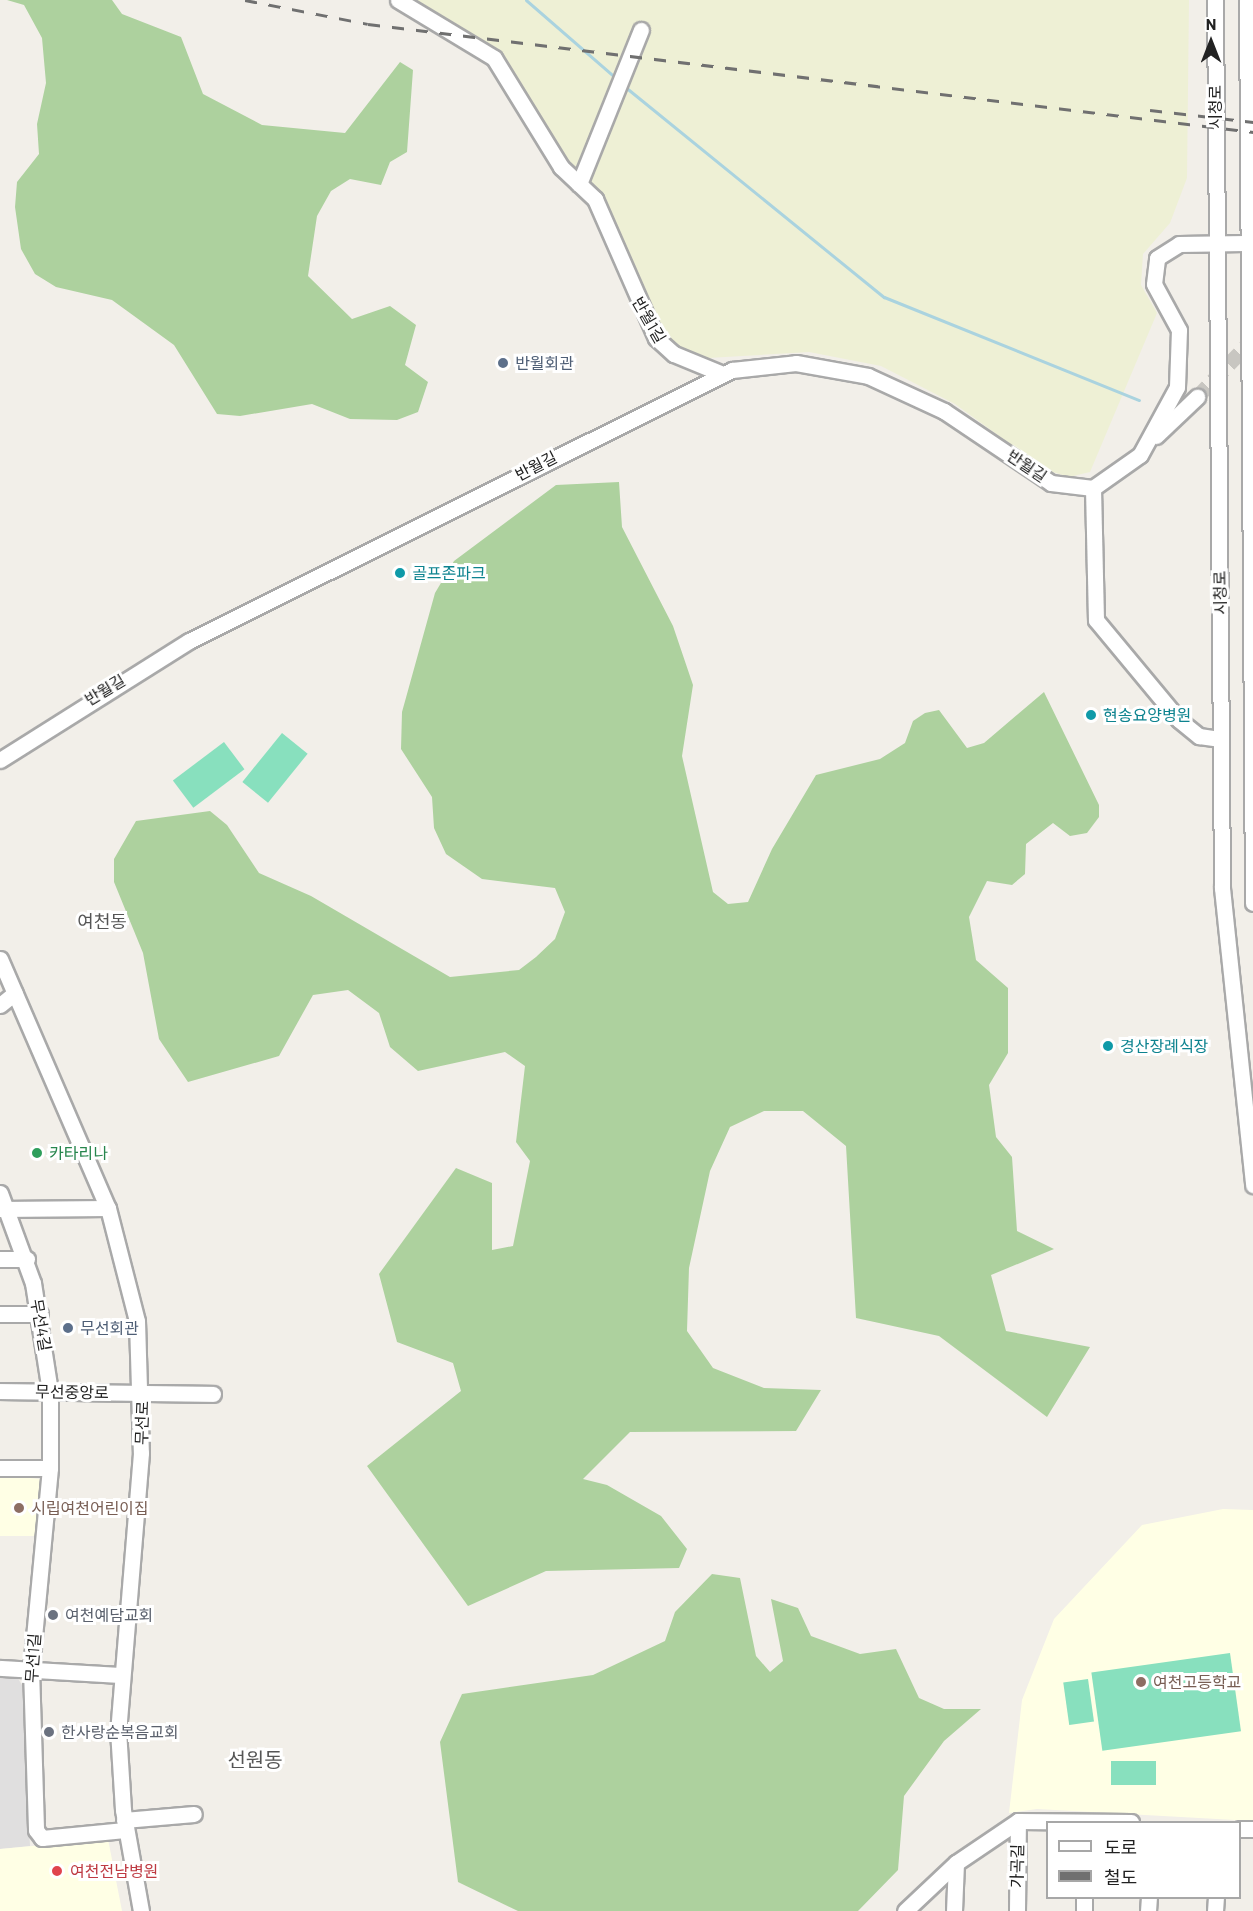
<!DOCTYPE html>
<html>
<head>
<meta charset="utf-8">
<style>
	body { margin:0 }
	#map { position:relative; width:1253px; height:1911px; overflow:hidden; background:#f2efe9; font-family:Barlow,"Noto Sans KR",sans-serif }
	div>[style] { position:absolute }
	.residential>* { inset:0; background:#e0dfdf }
	.education>* { inset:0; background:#ffffe5 }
	.farmland>* { inset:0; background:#eef0d5 }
	.forest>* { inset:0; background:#add19e }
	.pitch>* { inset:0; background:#88e0be; transform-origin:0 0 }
	.stream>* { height:3px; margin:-1.5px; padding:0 1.5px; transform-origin:1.5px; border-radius:1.5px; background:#aad3df }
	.minor-tunnel>* { height:15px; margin-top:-7.5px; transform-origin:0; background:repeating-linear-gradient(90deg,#c8c6c1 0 15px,transparent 0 23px) }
	.roads { filter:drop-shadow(2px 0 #a9a9a9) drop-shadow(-2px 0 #a9a9a9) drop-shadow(0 2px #a9a9a9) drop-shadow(0 -2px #a9a9a9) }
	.minor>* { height:15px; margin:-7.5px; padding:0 7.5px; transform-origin:7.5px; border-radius:7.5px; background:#fff }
	.rail>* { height:3px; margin-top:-1.5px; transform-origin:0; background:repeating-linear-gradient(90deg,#707070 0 12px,transparent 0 24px) }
	.dots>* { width:16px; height:16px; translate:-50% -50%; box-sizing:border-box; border:3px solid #fff; border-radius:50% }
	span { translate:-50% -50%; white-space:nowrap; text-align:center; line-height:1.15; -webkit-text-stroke:6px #fff; paint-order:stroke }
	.street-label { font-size:16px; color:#222 }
	.service-label { font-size:16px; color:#4e5e75 }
	.left { translate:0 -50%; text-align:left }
	.culture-label { font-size:16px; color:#0d838f }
	.leisure-label { font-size:16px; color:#27864d }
	.education-label { font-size:16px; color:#785e54 }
	.worship-label { font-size:16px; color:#5b616d }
	.health-label { font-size:16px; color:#be3a42 }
	.neighbourhood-label { font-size:18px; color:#555 }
	.quarter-label { font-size:20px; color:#555 }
	.legend { position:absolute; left:1046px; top:1821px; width:195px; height:78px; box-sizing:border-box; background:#fff; border:2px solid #a7a7a7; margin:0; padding:8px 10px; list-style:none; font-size:18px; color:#222 }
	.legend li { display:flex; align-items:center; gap:12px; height:30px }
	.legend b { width:30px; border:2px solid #a7a7a7 }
	.north { position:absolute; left:1181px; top:12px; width:60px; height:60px; -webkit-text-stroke:4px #fff; paint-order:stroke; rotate:0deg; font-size:16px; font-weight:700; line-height:24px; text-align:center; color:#222 }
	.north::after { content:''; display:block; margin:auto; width:21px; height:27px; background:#222; clip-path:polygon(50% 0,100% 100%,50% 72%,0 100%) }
</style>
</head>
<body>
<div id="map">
	<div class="residential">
		<i style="clip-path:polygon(0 1677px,17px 1677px,22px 1685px,30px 1846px,0 1849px)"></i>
	</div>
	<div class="education">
		<i style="clip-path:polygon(0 1475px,40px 1479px,35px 1536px,0 1536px)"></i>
		<i style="clip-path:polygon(1223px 1509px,1253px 1510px,1253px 1821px,1037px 1809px,1009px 1813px,1022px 1700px,1054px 1619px,1142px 1525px)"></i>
		<i style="clip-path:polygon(108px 1839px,122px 1911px,0 1911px,0 1849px)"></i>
	</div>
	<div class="farmland">
		<i style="clip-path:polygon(408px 0,1189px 0,1187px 178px,1170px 223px,1143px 254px,1141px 285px,1157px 313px,1090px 472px,1069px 477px,1046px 470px,955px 404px,881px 366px,809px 352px,708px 358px,671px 345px,497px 55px)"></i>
	</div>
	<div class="forest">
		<i style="clip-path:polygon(7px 0,112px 0,122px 14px,181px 37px,203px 94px,262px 125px,345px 133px,400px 62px,413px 70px,407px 152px,390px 162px,381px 185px,350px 179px,331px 191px,317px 216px,308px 276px,352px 319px,390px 306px,416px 325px,405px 365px,428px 382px,418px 412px,397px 420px,350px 419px,312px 404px,240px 416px,217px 414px,174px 345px,112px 300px,56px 287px,35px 274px,21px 249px,15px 207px,17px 182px,39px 154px,37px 124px,46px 83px,42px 38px,24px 5px)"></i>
		<i style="clip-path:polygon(619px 482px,622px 527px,673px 626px,693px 685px,682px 756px,713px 892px,728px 904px,748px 902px,772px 849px,816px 775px,880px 759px,905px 743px,913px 721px,925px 713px,939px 710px,967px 748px,984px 743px,1044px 692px,1099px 805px,1099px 817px,1087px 833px,1070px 836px,1053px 823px,1026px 844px,1025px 874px,1012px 885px,987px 881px,969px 917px,976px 960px,1008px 988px,1008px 1053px,989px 1085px,996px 1137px,1012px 1157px,1017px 1231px,1054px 1249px,991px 1275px,1006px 1331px,1090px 1347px,1047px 1417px,939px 1336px,856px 1318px,846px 1146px,803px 1111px,764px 1111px,730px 1127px,710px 1171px,689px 1268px,687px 1331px,713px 1368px,764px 1388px,821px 1390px,796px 1431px,630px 1432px,583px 1479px,607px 1485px,661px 1516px,687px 1549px,679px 1568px,546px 1571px,468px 1606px,367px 1466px,461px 1391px,453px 1363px,397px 1342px,379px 1274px,456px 1168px,492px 1183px,492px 1250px,513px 1246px,530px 1161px,516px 1142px,525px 1066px,505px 1052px,418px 1071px,390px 1047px,379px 1013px,348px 990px,313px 995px,279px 1056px,188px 1082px,159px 1039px,143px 953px,114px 882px,114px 859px,136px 821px,210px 811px,227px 825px,259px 873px,311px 896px,450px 977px,519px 970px,536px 957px,555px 939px,565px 912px,555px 888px,482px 879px,446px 854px,434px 828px,432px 797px,401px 749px,402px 712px,435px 593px,454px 561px,556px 485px)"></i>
		<i style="clip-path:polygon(712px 1574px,740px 1578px,756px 1656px,770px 1672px,783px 1661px,771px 1599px,798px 1608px,811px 1636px,860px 1654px,896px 1649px,919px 1698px,944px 1709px,981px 1709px,944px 1741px,904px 1796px,898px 1870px,858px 1911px,518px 1911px,458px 1882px,440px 1742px,462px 1694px,593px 1675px,665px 1641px,675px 1612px)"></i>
	</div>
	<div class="pitch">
		<i style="left:282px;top:733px;width:33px;height:63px;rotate:39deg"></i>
		<i style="left:224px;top:742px;width:34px;height:64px;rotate:53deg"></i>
		<i style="left:1230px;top:1653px;width:79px;height:140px;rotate:82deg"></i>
		<i style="left:1088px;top:1679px;width:43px;height:25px;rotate:82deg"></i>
		<i style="left:1156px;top:1761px;width:24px;height:45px;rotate:90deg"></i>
	</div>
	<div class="stream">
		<i style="left:526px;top:0;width:121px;rotate:41deg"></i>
		<i style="left:624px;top:86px;width:335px;rotate:39.1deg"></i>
		<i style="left:884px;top:297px;width:275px;rotate:22deg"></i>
	</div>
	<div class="minor-tunnel">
		<i style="left:1197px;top:397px;width:81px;rotate:-46deg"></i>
	</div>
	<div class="roads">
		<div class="minor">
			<i style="left:398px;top:0;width:112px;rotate:31.1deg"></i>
			<i style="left:494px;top:58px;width:128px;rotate:58.4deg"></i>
			<i style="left:561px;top:167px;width:47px;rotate:43.3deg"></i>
			<i style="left:595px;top:199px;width:152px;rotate:66.3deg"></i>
			<i style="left:656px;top:338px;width:24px;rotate:42deg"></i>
			<i style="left:674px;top:354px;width:50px;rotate:22.4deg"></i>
			<i style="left:1215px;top:0;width:888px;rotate:89.55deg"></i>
			<i style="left:1222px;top:888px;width:299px;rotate:84deg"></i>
			<i style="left:1247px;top:0;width:903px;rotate:89.62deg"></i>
			<i style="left:579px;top:184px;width:166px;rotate:-68.1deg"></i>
			<i style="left:1156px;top:436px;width:57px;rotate:-43.6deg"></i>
			<i style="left:1093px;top:488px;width:132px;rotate:88.7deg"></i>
			<i style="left:1096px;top:620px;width:130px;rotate:50.3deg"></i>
			<i style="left:1179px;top:720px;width:26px;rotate:39deg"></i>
			<i style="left:1199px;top:736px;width:22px;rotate:8deg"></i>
			<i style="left:0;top:760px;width:223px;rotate:-32.2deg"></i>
			<i style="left:189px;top:641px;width:607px;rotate:-26.52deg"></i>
			<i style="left:732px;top:370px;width:64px;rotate:-6.2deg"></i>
			<i style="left:796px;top:363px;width:73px;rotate:10.2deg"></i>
			<i style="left:868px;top:376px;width:84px;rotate:24.7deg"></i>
			<i style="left:944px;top:411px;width:129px;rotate:33.9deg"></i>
			<i style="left:1051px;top:483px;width:42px;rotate:6.8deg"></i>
			<i style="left:1093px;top:488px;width:57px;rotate:-35.1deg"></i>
			<i style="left:1140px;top:455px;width:77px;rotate:-61.4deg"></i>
			<i style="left:1177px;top:387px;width:57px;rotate:-88deg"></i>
			<i style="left:1179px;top:330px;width:52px;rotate:-118.5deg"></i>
			<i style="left:1154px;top:284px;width:26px;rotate:-83deg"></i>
			<i style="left:1157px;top:258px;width:26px;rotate:-32deg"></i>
			<i style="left:1179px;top:244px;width:66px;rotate:-0.9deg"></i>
			<i style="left:0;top:959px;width:271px;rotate:66.6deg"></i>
			<i style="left:108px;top:1208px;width:117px;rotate:75.6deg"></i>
			<i style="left:137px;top:1321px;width:132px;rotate:88.3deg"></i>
			<i style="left:141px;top:1453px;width:278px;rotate:94.7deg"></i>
			<i style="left:118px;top:1730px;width:80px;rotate:86.4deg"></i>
			<i style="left:123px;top:1810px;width:103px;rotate:79.9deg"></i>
			<i style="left:0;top:1005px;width:19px;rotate:-39deg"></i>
			<i style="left:0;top:1193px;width:96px;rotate:69.9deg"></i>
			<i style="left:33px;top:1283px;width:110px;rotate:81.1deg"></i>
			<i style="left:50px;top:1392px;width:76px;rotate:90deg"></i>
			<i style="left:50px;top:1468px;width:202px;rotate:95.4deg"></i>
			<i style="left:31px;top:1669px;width:161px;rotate:88.2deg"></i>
			<i style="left:36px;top:1830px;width:10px;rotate:53deg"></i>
			<i style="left:42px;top:1838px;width:83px;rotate:-5.5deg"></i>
			<i style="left:0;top:1209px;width:108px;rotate:-0.5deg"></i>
			<i style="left:0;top:1259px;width:27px"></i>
			<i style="left:0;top:1314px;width:40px"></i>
			<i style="left:0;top:1391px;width:213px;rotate:0.8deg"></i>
			<i style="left:0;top:1468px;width:50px"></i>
			<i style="left:0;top:1668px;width:121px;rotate:3.3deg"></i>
			<i style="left:124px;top:1820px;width:70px;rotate:-4.9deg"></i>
			<i style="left:1240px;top:1829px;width:13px"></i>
			<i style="left:905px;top:1911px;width:70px;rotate:-43.3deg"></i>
			<i style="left:956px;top:1863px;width:75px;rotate:-34.1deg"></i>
			<i style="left:1018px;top:1821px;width:113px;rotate:0.5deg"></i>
			<i style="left:954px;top:1911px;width:48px;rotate:-87.6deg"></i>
			<i style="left:1017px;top:1911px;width:90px;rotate:-89.4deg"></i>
			<i style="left:1084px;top:1911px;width:13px;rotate:-90deg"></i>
			<i style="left:1148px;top:1911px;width:13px;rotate:-86deg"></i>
			<i style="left:1215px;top:1911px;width:13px;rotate:-86deg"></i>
		</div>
	</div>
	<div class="rail">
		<i style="left:245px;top:0;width:125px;rotate:11deg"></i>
		<i style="left:368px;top:24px;width:892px;rotate:6.96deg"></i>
		<i style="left:1150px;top:110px;width:104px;rotate:6.6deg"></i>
	</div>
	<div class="dots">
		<i style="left:503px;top:363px;background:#5c6f8a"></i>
		<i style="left:400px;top:573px;background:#0f9aa8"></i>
		<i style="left:1091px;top:715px;background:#0f9aa8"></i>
		<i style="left:1108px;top:1046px;background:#0f9aa8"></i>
		<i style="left:37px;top:1153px;background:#2e9e5b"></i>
		<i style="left:68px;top:1328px;background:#5c6f8a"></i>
		<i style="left:19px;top:1508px;background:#8d6e63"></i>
		<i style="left:53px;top:1615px;background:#6b7280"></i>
		<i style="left:1141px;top:1682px;background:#8d6e63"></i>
		<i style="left:49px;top:1732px;background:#6b7280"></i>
		<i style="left:57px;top:1871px;background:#e0444e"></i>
	</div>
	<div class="street-label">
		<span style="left:1215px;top:107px;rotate:-90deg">시청로</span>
		<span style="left:649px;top:320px;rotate:60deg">반월1길</span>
		<span style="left:536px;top:466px;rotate:-27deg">반월길</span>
		<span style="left:1027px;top:466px;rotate:34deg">반월길</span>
		<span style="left:1220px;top:593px;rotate:-91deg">시청로</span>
		<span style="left:105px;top:690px;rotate:-31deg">반월길</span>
		<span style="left:41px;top:1325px;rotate:80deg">무선4길</span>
		<span style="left:72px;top:1392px;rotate:1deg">무선중앙로</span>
		<span style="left:142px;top:1423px;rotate:-88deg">무선로</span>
		<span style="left:33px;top:1658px;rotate:-86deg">무선1길</span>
		<span style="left:1017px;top:1866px;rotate:-89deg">가곡길</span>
	</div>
	<div class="service-label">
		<span class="left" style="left:515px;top:363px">반월회관</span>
		<span class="left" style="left:80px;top:1328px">무선회관</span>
	</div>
	<div class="culture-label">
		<span class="left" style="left:412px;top:573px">골프존파크</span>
		<span class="left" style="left:1103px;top:715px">현송요양병원</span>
		<span class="left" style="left:1120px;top:1046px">경산장례식장</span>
	</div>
	<div class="leisure-label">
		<span class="left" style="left:49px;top:1153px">카타리나</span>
	</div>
	<div class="education-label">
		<span class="left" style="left:31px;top:1508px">시립여천어린이집</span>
		<span class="left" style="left:1153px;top:1682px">여천고등학교</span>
	</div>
	<div class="worship-label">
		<span class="left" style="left:65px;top:1615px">여천예담교회</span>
		<span class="left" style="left:61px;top:1732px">한사랑순복음교회</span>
	</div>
	<div class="health-label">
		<span class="left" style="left:70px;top:1871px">여천전남병원</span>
	</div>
	<div class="neighbourhood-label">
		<span style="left:102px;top:921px">여천동</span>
	</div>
	<div class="quarter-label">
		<span style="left:255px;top:1759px">선원동</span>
	</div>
	<ul class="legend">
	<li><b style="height:8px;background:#fff"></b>도로</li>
	<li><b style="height:8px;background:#707070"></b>철도</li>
	</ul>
	<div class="north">N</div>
</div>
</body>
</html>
